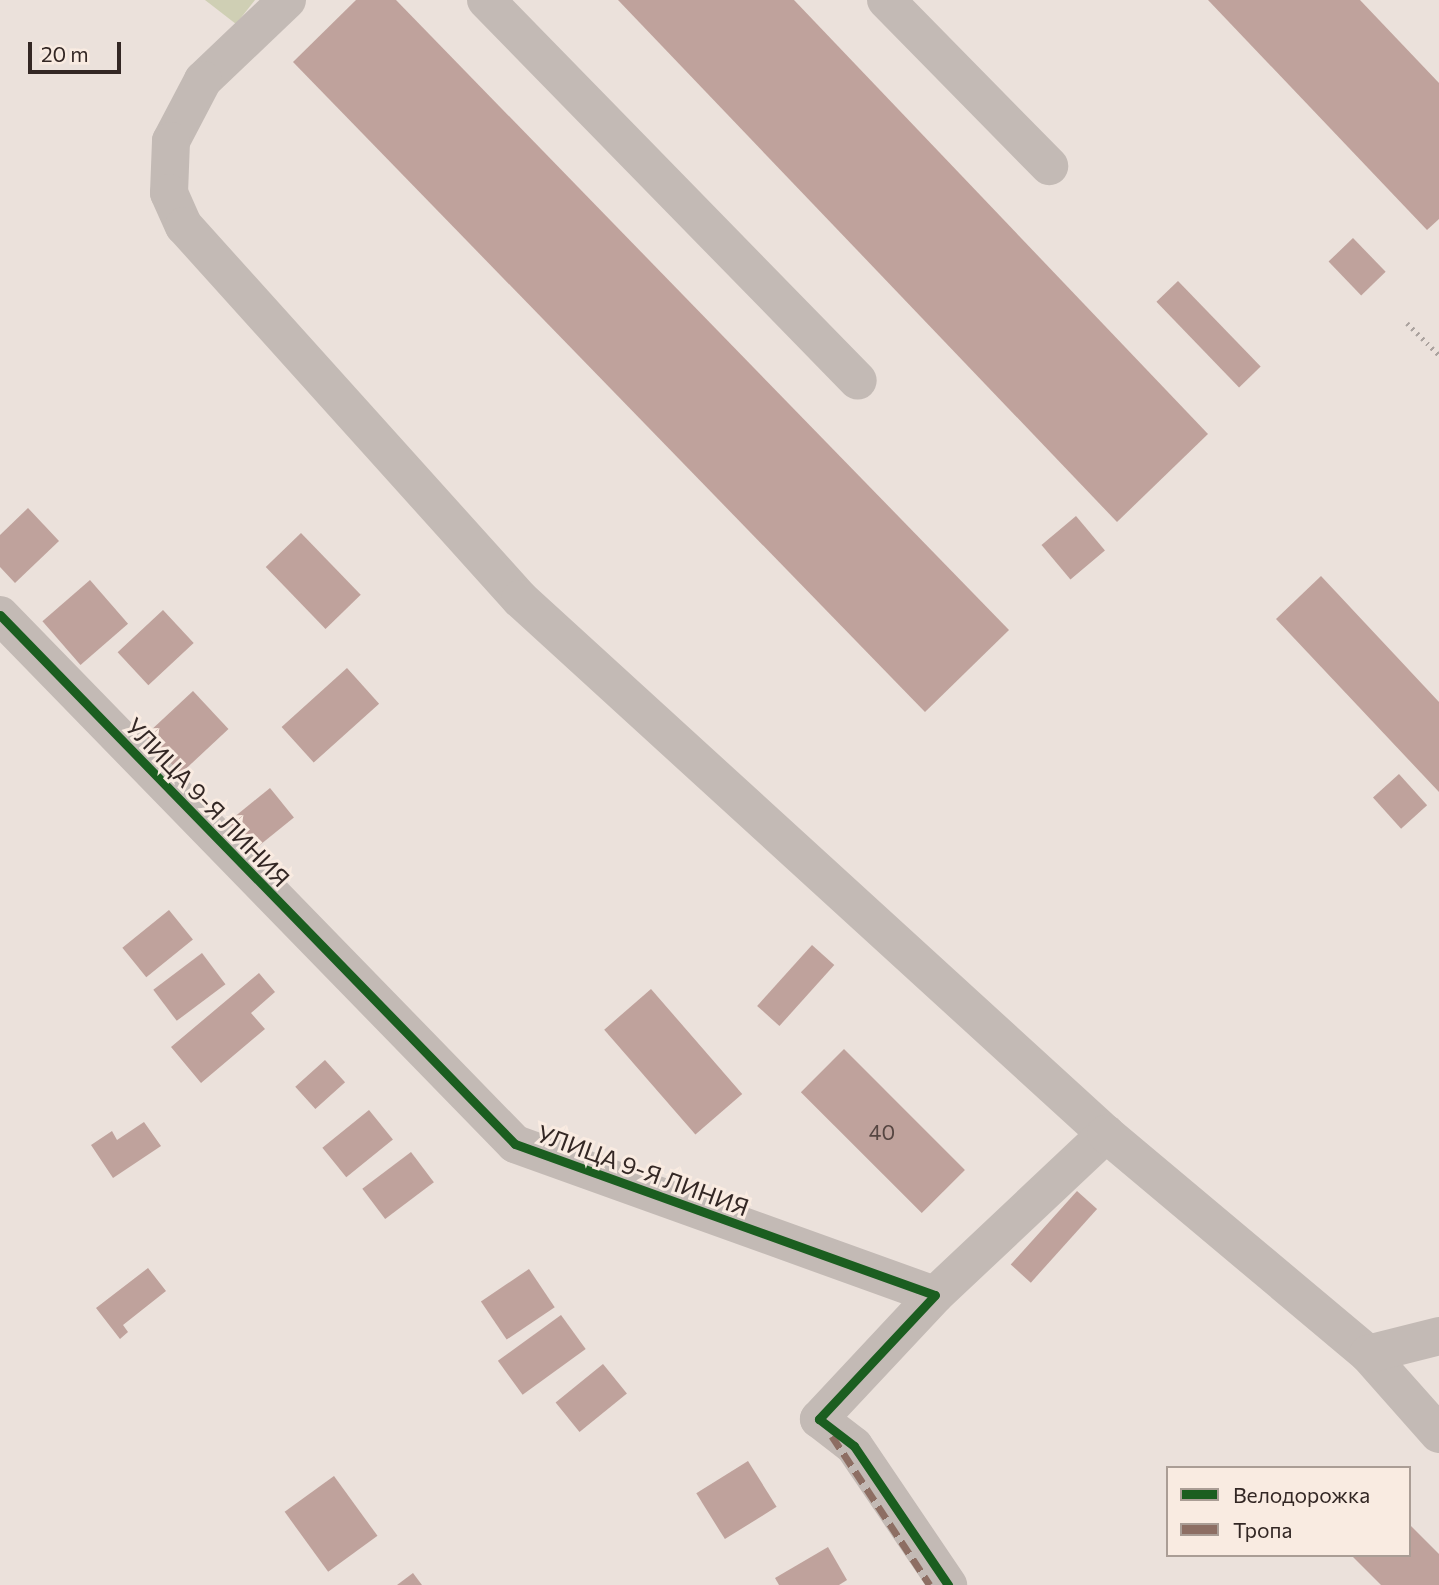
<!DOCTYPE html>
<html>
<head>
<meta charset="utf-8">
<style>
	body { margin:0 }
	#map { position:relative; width:1439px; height:1585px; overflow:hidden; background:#ebe1db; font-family:Commissioner,sans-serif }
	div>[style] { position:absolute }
	.green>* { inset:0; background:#cfcfb4 }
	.building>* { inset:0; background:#bfa29c; transform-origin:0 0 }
	.minor>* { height:38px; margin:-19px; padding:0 19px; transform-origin:19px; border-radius:19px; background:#c3bab5 }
	.rail>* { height:5px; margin-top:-2.5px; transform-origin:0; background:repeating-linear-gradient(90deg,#aba39f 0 2px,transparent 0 7px) }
	.quiet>* { height:7px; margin-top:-3.5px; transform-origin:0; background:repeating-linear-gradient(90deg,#8d6e63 0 14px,transparent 0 21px) }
	.cycleway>* { height:9px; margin:-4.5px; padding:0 4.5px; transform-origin:4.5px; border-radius:4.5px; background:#1b5e20 }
	span { translate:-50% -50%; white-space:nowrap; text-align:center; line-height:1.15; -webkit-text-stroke:6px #f9ebe1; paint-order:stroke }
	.number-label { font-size:21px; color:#564642 }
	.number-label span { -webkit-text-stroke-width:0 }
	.street-label { font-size:24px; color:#332724 }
	.legend { position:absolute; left:1166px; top:1466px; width:245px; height:91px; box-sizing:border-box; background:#f9ebe1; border:2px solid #aa9d95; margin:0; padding:9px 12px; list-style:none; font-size:21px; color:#332724 }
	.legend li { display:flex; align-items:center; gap:14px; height:35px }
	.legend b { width:35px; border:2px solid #aa9d95 }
	.scale { position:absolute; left:28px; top:42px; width:93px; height:32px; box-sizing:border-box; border:4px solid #332724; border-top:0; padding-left:9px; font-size:21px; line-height:24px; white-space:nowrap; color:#332724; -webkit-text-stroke:5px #f9ebe1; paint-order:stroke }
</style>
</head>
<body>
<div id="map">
	<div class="green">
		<i style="clip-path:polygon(205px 0,255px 0,236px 24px)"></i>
	</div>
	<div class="building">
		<i style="clip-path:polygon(356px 0,396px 0,1009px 630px,925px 712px,293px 62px)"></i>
		<i style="clip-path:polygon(618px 0,794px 0,1208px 434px,1117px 522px)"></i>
		<i style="clip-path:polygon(1208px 0,1360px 0,1439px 83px,1439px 219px,1427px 230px)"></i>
		<i style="left:1353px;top:238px;width:47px;height:34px;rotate:46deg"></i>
		<i style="left:1178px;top:281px;width:119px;height:30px;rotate:46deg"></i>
		<i style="clip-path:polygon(28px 508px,59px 541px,15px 583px,0 567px,0 535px)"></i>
		<i style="left:1076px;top:516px;width:45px;height:45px;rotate:50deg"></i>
		<i style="left:301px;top:533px;width:86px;height:49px;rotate:46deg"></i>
		<i style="clip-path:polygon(1321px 576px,1439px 702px,1439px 792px,1276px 619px)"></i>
		<i style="left:90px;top:580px;width:58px;height:63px;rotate:49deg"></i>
		<i style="left:163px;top:610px;width:45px;height:62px;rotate:47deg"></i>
		<i style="left:347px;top:668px;width:48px;height:88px;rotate:48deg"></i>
		<i style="left:193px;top:691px;width:52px;height:66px;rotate:47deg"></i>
		<i style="left:1399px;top:774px;width:42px;height:35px;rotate:48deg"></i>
		<i style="left:270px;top:788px;width:38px;height:61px;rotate:51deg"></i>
		<i style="left:169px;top:910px;width:38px;height:60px;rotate:51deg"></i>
		<i style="left:812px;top:945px;width:30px;height:82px;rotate:42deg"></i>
		<i style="left:202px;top:953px;width:39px;height:61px;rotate:53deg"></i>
		<i style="clip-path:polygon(259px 973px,275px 992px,251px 1013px,265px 1029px,201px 1083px,171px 1047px)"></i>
		<i style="left:651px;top:989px;width:139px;height:62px;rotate:49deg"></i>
		<i style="left:844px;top:1049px;width:171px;height:61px;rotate:45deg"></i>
		<i style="left:325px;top:1060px;width:30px;height:40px;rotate:48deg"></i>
		<i style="left:369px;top:1110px;width:38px;height:60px;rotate:51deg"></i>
		<i style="clip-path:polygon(144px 1122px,161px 1146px,113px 1178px,91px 1145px,112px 1131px,117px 1140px)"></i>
		<i style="left:411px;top:1152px;width:38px;height:61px;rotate:53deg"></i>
		<i style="left:1077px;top:1191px;width:27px;height:99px;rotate:42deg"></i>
		<i style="clip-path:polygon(148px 1268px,166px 1291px,123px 1325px,128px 1332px,120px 1339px,96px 1308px)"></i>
		<i style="left:529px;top:1269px;width:46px;height:58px;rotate:56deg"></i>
		<i style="left:561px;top:1315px;width:42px;height:78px;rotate:54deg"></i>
		<i style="left:603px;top:1364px;width:38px;height:61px;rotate:51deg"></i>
		<i style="left:748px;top:1461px;width:54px;height:61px;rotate:58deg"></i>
		<i style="left:334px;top:1476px;width:74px;height:61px;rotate:54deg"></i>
		<i style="clip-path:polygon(1409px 1524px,1439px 1554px,1439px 1585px,1381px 1585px,1351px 1555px,1409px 1555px)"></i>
		<i style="clip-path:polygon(828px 1547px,847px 1580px,839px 1585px,779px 1585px,775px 1578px)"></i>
		<i style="clip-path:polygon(413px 1573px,422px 1585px,397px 1585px)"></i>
	</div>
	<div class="minor">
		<i style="left:287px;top:0;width:116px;rotate:136.4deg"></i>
		<i style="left:203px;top:80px;width:69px;rotate:117.7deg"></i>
		<i style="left:171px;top:141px;width:52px;rotate:92.2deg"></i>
		<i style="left:169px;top:193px;width:36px;rotate:66deg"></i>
		<i style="left:184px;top:226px;width:502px;rotate:47.99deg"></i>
		<i style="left:520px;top:599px;width:793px;rotate:42.4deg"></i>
		<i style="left:486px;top:0;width:532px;rotate:45.68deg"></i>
		<i style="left:886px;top:0;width:233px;rotate:45.5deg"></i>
		<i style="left:0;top:615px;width:738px;rotate:45.77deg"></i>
		<i style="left:515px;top:1144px;width:446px;rotate:19.8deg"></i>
		<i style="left:935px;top:1295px;width:170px;rotate:133.1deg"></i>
		<i style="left:819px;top:1419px;width:44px;rotate:37.6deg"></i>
		<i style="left:854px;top:1446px;width:168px;rotate:55.9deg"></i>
		<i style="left:935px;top:1295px;width:235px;rotate:-43.3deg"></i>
		<i style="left:1106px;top:1134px;width:342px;rotate:40deg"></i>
		<i style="left:1368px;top:1354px;width:107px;rotate:48.4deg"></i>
		<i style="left:1368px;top:1354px;width:73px;rotate:-14.2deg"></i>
	</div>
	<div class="rail">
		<i style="left:1407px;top:323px;width:45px;rotate:45deg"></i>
	</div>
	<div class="quiet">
		<i style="left:832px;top:1436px;width:178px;rotate:56.7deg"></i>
	</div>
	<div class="cycleway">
		<i style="left:0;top:615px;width:738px;rotate:45.77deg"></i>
		<i style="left:515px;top:1144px;width:446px;rotate:19.8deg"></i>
		<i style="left:935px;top:1295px;width:170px;rotate:133.1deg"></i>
		<i style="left:819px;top:1419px;width:44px;rotate:37.6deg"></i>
		<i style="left:854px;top:1446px;width:168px;rotate:55.9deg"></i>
	</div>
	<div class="number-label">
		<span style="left:882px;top:1132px">40</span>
	</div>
	<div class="street-label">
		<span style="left:208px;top:802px;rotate:46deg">УЛИЦА 9-Я ЛИНИЯ</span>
		<span style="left:643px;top:1170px;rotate:20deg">УЛИЦА 9-Я ЛИНИЯ</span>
	</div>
	<ul class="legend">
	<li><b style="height:9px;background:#1b5e20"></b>Велодорожка</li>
	<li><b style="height:9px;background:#8d6e63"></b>Тропа</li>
	</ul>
	<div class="scale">20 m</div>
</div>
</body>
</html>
